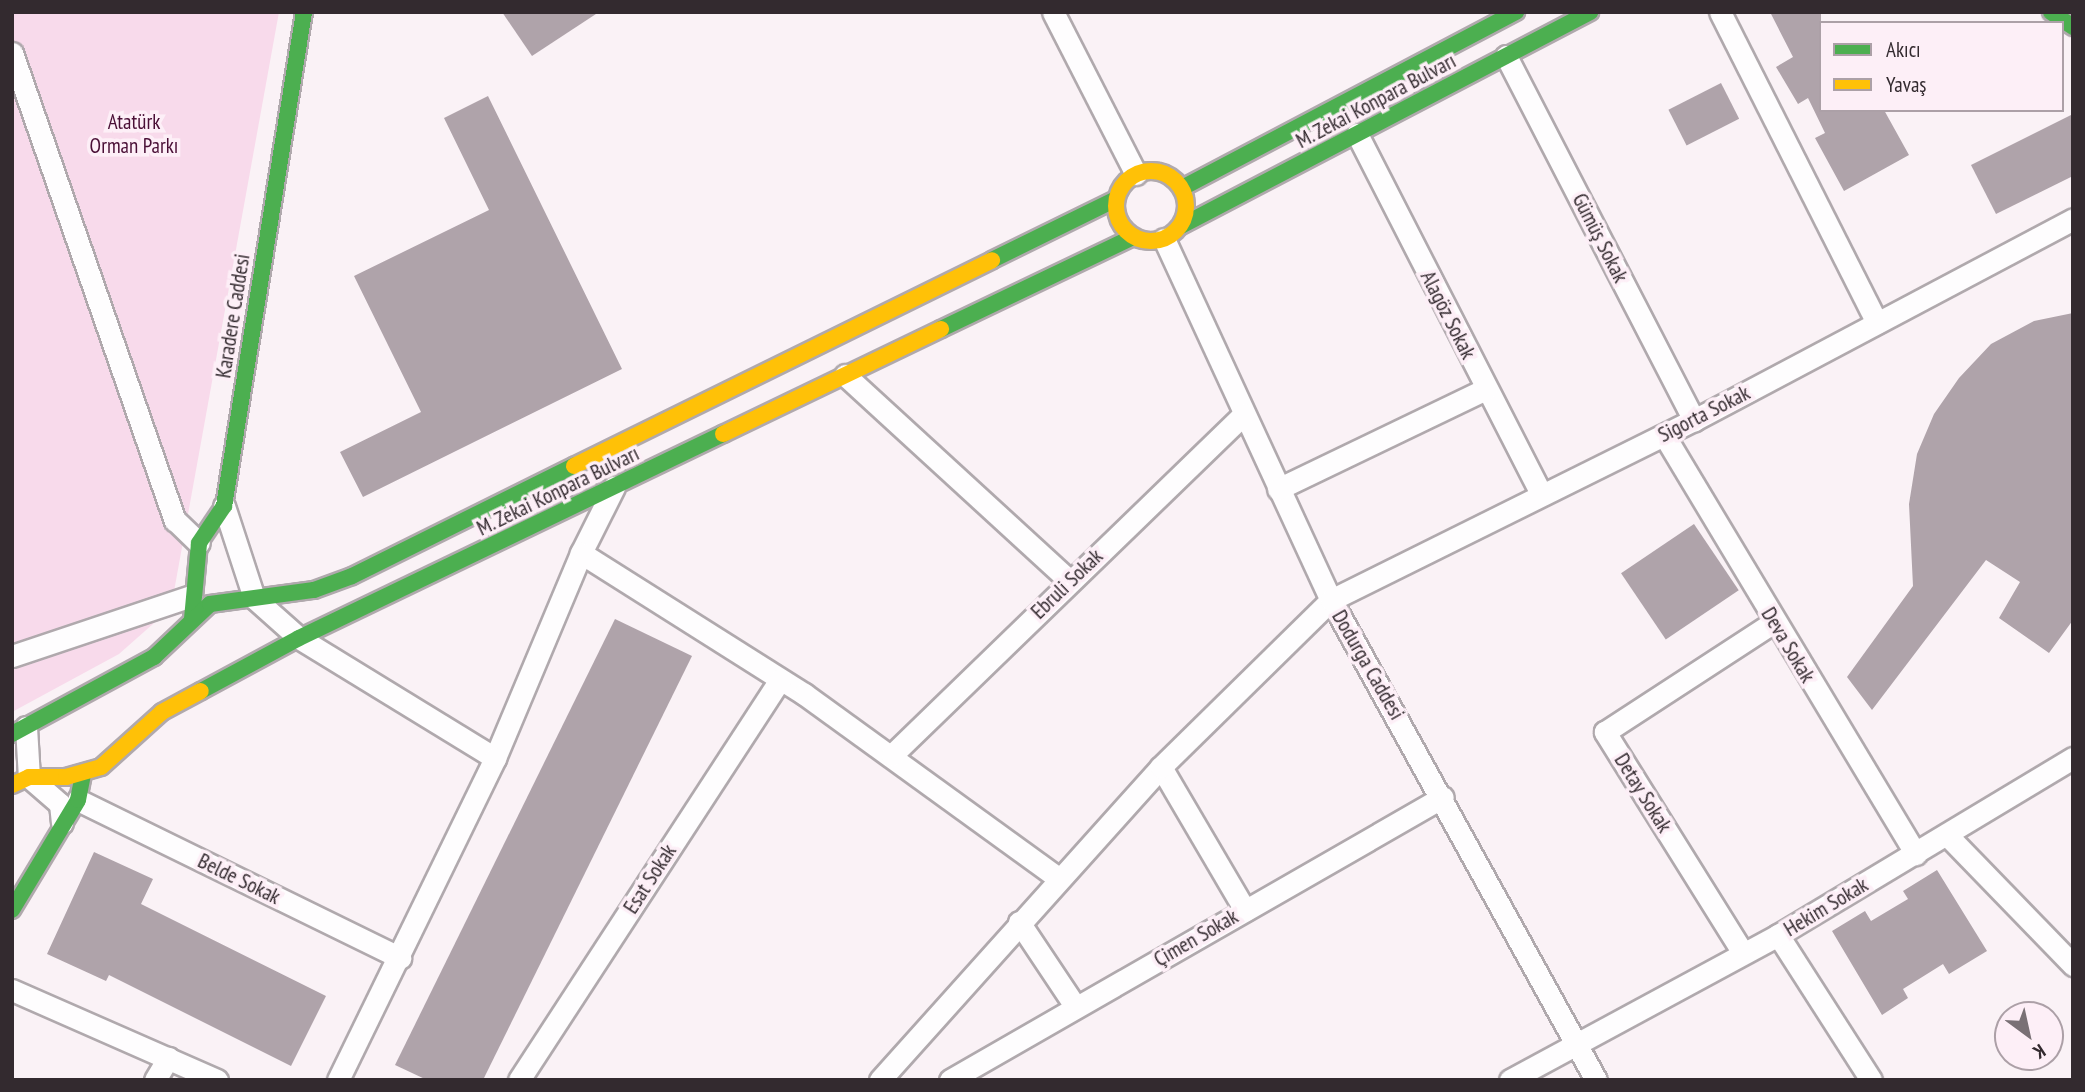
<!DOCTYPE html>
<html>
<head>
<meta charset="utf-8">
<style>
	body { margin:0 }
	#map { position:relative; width:2085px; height:1092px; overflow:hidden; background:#faf2f6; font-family:"PT Sans Narrow",sans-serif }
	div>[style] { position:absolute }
	.green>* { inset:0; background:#f8daeb }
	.building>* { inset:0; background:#afa3aa; transform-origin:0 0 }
	.roads { filter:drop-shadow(2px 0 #b0a9ad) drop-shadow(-2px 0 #b0a9ad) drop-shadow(0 2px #b0a9ad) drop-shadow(0 -2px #b0a9ad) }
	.street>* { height:21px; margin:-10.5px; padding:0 10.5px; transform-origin:10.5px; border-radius:10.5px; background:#fefdfe }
	.fast>* { height:16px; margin:-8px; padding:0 8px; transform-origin:8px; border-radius:8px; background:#4caf50 }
	.slow>* { height:16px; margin:-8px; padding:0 8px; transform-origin:8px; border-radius:8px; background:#ffc107 }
	.slow>.ring { margin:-8px; padding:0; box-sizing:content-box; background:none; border:16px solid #ffc107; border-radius:50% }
	span { translate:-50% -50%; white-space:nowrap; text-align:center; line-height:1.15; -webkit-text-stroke:7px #fdeff7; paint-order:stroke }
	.street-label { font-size:21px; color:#332a2f }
	.park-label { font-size:21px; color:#4a0f36 }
	.frame { position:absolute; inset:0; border:14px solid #332a2f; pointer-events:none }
	.legend { position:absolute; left:1819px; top:21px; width:245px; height:91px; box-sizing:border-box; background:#fdeff7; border:2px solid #aca0a7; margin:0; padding:9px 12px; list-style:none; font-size:21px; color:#332a2f }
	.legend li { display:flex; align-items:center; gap:14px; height:35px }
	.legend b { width:35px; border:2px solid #aca0a7 }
	.north { position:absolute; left:1994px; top:1001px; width:70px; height:70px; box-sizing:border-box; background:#fdeff7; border:2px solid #aca0a7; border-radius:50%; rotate:147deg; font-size:19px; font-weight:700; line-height:28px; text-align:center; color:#332a2f }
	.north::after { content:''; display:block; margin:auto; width:24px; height:32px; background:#797075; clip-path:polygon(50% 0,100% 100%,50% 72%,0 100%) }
</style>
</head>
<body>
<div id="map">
	<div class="green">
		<i style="clip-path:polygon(12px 12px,279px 12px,171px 608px,119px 654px,12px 712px)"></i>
	</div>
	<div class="building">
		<i style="clip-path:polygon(502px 12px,599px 12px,532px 56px)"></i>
		<i style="clip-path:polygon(1770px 12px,1821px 12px,1821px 110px,1884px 110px,1909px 155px,1844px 191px,1815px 138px,1825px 133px,1808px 98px,1798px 104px,1776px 67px,1793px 57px)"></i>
		<i style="left:1721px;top:83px;width:40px;height:59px;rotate:63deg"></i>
		<i style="clip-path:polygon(488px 96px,622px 369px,363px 497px,340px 452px,421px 412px,354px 276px,489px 210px,444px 118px)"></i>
		<i style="clip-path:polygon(2073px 114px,2073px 176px,1996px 214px,1971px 165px)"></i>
		<i style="clip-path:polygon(2073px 313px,2073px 620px,2049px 653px,1999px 618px,2020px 582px,1986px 560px,1872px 710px,1847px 677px,1913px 586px,1909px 504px,1917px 454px,1934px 414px,1959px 378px,1991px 344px,2034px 321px)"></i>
		<i style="left:1694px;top:524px;width:80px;height:88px;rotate:56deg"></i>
		<i style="clip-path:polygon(615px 619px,692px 656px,483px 1080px,427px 1080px,395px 1065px)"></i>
		<i style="clip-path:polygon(94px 852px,153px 879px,141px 904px,326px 996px,291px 1066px,109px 975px,106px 981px,47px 954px)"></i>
		<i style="clip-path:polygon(1937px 870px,1987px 951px,1949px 974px,1943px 964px,1903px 989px,1908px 998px,1882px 1015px,1832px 931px,1865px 911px,1871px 921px,1908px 899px,1903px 891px)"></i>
	</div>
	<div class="roads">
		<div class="street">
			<i style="left:1053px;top:12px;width:182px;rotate:62.9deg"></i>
			<i style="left:1720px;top:12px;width:348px;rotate:63.2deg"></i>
			<i style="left:12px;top:53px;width:495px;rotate:70.8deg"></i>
			<i style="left:175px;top:520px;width:33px;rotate:44deg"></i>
			<i style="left:1506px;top:56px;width:410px;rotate:62.7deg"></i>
			<i style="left:1357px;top:134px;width:404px;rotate:62.9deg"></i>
			<i style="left:1164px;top:239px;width:398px;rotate:65.2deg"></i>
			<i style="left:1331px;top:600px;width:548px;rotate:61.1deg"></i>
			<i style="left:845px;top:375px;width:305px;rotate:42.5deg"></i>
			<i style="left:1664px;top:435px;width:489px;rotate:59deg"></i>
			<i style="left:1278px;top:489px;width:231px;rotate:-25.7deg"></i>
			<i style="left:224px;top:506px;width:97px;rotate:71.9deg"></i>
			<i style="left:254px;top:598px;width:60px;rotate:41.6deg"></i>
			<i style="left:299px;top:638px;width:230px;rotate:31.5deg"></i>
			<i style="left:495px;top:758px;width:222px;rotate:-67.2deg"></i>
			<i style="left:581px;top:553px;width:74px;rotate:-63.4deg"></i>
			<i style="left:581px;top:553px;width:264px;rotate:32.3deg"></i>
			<i style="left:804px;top:694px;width:314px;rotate:35.9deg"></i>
			<i style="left:12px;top:656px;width:189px;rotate:-18.5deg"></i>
			<i style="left:26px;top:727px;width:50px;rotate:86.6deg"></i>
			<i style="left:29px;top:777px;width:41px;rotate:41.1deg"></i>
			<i style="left:60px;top:804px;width:19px;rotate:84deg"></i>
			<i style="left:892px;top:755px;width:490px;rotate:-44.1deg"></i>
			<i style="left:1161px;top:767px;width:166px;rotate:59.6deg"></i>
			<i style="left:78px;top:800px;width:359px;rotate:26.1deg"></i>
			<i style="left:1948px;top:836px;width:180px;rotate:45.9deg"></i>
			<i style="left:1019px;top:922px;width:101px;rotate:56.3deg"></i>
			<i style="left:1778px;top:935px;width:172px;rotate:57.3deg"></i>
			<i style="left:1743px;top:953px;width:261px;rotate:-122deg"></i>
			<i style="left:1605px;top:732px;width:202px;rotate:-33.1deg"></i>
			<i style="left:12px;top:990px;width:224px;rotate:23.7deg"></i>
			<i style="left:155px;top:1080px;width:26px;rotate:-59deg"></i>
			<i style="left:338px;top:1080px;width:358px;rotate:-64deg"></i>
			<i style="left:519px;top:1080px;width:478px;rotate:-56.9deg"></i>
			<i style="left:880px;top:1080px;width:421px;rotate:-48.1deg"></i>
			<i style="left:1161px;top:767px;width:238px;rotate:-44.5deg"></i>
			<i style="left:1331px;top:600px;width:405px;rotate:-26.4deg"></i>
			<i style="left:1694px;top:420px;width:429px;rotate:-27.9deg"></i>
			<i style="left:950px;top:1080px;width:568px;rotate:-29.86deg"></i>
			<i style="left:1510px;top:1080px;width:305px;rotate:-28.4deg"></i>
			<i style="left:1778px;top:935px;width:344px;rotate:-31deg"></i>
		</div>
		<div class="fast">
			<i style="left:2051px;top:12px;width:27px;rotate:34deg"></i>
			<i style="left:1182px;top:188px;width:378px;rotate:-27.8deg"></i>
			<i style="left:1181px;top:226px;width:462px;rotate:-27.6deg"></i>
			<i style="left:992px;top:260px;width:138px;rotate:-26.2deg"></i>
			<i style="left:941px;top:329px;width:213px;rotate:-25.6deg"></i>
			<i style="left:192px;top:619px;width:76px;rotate:-84.7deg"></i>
			<i style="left:199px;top:543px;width:45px;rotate:-56deg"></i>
			<i style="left:224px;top:506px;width:500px;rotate:-80.8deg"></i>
			<i style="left:201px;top:691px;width:111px;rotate:-28.4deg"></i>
			<i style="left:299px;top:638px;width:471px;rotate:-25.7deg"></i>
			<i style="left:12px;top:734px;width:162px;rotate:-28.5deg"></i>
			<i style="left:154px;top:657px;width:77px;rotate:-43.4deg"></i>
			<i style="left:210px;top:604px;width:105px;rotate:-7.7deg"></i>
			<i style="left:314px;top:590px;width:40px;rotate:-20.2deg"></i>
			<i style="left:352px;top:576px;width:248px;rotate:-26.4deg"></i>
			<i style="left:12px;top:910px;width:128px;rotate:-59deg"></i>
			<i style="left:78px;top:800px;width:25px;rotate:-79deg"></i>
		</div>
		<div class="slow">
			<i class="ring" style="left:1116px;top:171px;width:54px;height:54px"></i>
			<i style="left:723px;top:434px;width:242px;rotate:-25.7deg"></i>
			<i style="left:574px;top:466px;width:466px;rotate:-26.2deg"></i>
			<i style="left:12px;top:785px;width:19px;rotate:-25deg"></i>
			<i style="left:29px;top:777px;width:37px"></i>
			<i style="left:66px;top:777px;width:36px;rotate:-16deg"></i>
			<i style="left:101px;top:767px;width:82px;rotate:-42deg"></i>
			<i style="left:162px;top:712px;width:44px;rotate:-28.3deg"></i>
		</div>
	</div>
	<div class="street-label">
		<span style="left:1376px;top:101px;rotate:-28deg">M. Zekai Konpara Bulvarı</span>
		<span style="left:1600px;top:238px;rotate:63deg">Gümüş Sokak</span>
		<span style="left:1448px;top:315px;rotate:63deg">Alagöz Sokak</span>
		<span style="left:233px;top:316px;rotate:-81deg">Karadere Caddesi</span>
		<span style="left:1704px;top:414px;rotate:-27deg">Sigorta Sokak</span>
		<span style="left:558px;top:491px;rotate:-26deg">M. Zekai Konpara Bulvarı</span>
		<span style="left:1067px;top:584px;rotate:-44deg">Ebruli Sokak</span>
		<span style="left:1788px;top:645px;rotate:59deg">Deva Sokak</span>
		<span style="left:1368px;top:665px;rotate:60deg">Dodurga Caddesi</span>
		<span style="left:1643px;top:793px;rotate:58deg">Detay Sokak</span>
		<span style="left:239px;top:879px;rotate:26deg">Belde Sokak</span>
		<span style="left:650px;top:879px;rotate:-57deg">Esat Sokak</span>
		<span style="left:1826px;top:907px;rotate:-31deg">Hekim Sokak</span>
		<span style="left:1196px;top:938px;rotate:-30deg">Çimen Sokak</span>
	</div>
	<div class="park-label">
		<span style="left:134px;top:134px">Atatürk<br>Orman Parkı</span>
	</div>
	<div class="frame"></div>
	<ul class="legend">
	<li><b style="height:9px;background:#4caf50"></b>Akıcı</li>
	<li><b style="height:9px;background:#ffc107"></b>Yavaş</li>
	</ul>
	<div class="north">K</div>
</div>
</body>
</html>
